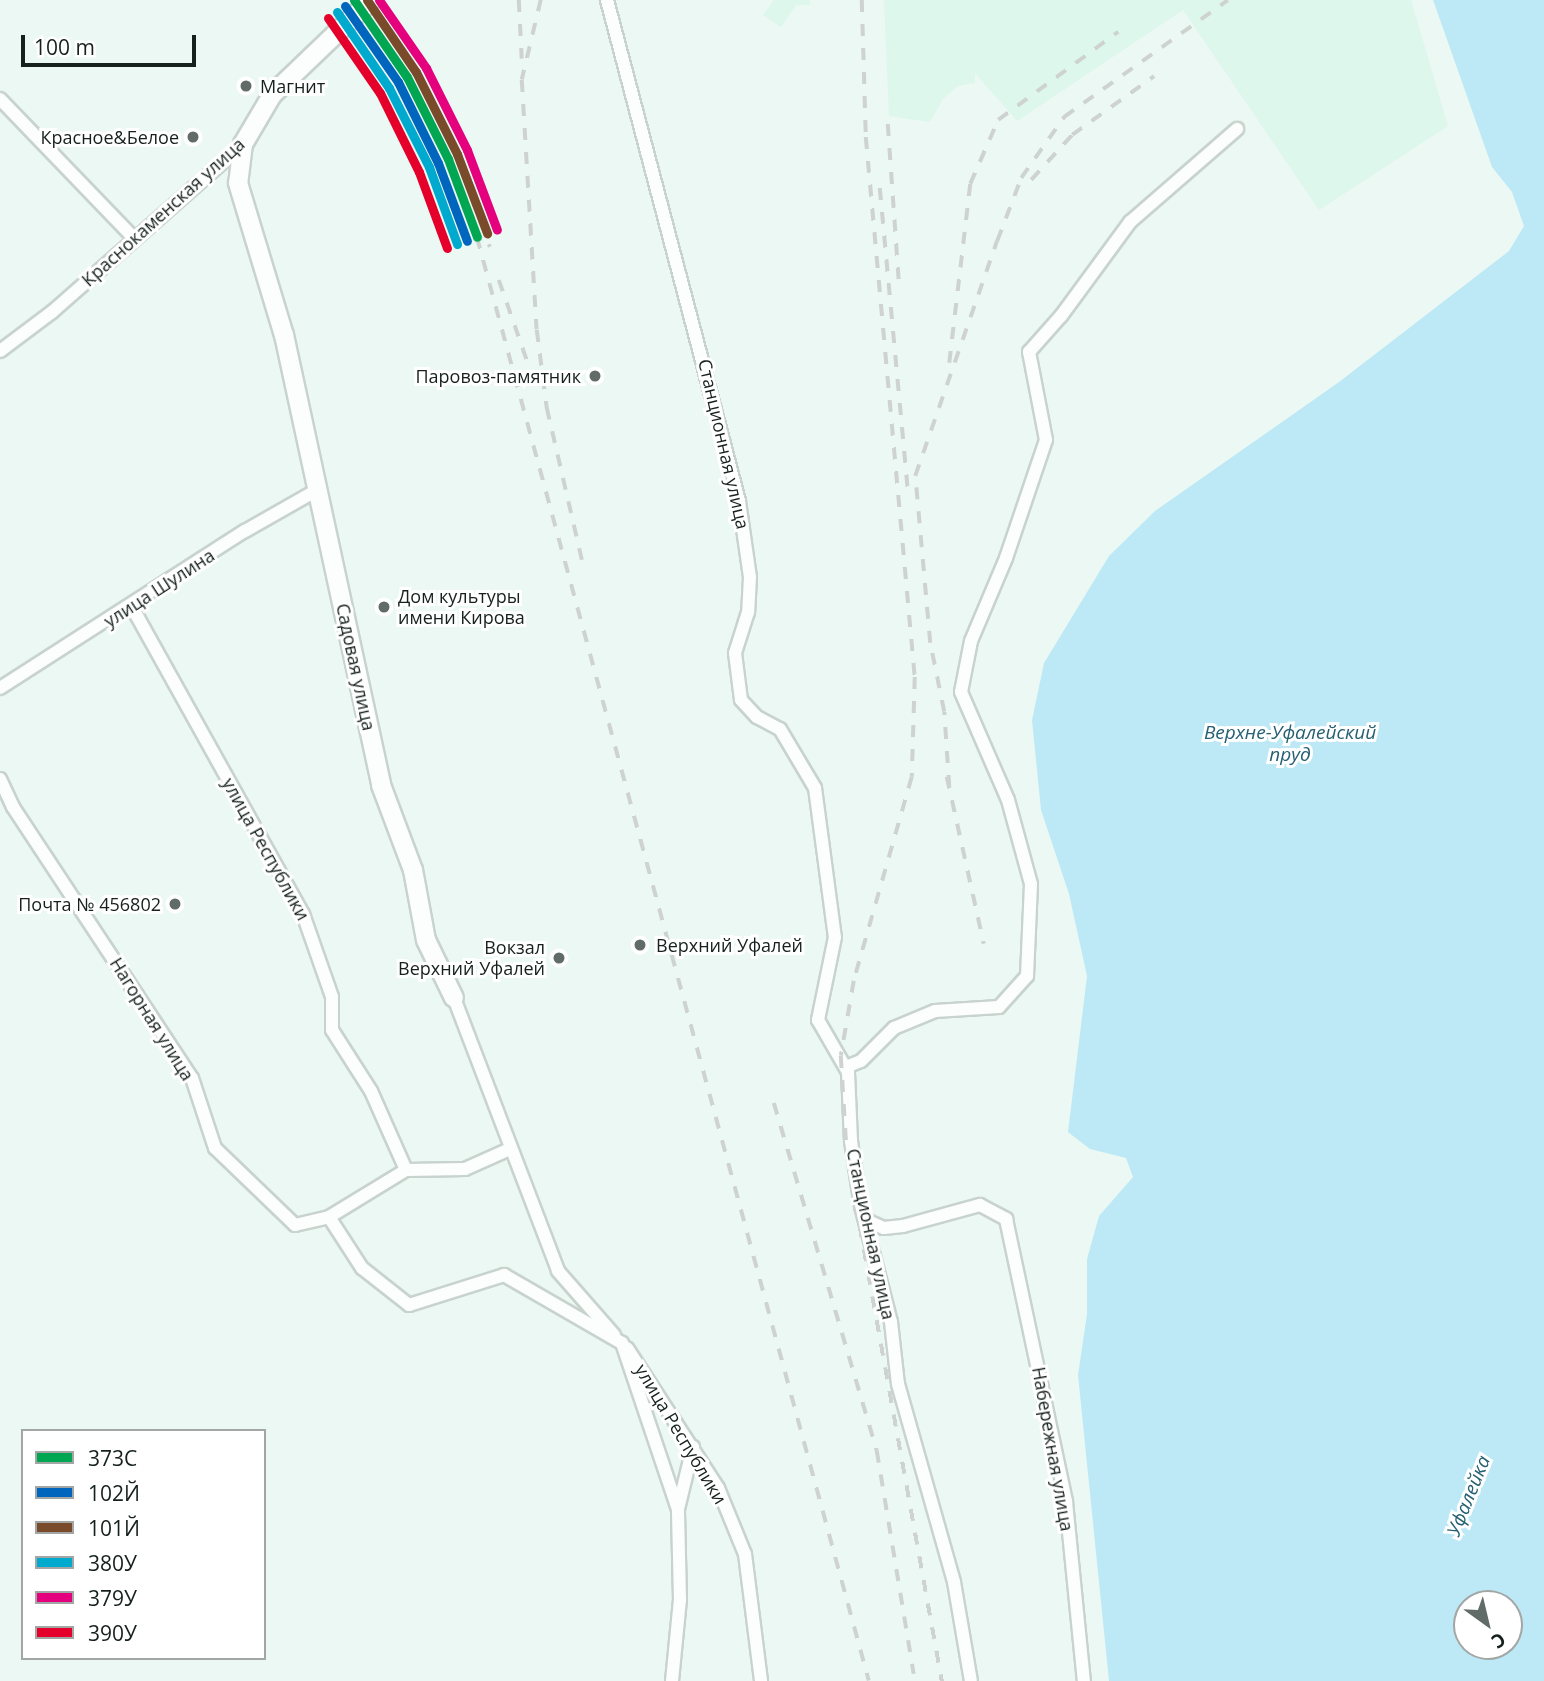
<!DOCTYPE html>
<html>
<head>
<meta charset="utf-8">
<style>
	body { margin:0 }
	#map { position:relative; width:1544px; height:1681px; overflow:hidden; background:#ecf8f3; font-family:"Open Sans",sans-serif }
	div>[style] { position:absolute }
	.built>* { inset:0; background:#ddf7ec }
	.water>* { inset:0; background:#bde9f6 }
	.roads { filter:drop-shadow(2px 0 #c8d3ce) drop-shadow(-2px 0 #c8d3ce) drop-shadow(0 2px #c8d3ce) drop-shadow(0 -2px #c8d3ce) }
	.street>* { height:12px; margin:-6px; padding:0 6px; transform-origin:6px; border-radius:6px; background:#fcfefd }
	.secondary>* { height:18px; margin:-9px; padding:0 9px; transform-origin:9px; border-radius:9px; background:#fcfefd }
	.rail>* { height:3.5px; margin-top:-1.75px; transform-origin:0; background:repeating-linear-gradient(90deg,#ced2d0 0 12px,transparent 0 24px) }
	.rail-1>* { height:9px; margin:-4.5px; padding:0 4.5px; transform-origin:4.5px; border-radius:4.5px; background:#00a651 }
	.rail-2>* { height:9px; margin:-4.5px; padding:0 4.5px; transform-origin:4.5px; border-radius:4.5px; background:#0065bd }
	.rail-3>* { height:9px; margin:-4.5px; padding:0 4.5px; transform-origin:4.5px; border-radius:4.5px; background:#7a4b2a }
	.rail-4>* { height:9px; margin:-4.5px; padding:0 4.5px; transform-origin:4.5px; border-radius:4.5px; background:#00a9ce }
	.rail-5>* { height:9px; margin:-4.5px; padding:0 4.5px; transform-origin:4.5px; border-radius:4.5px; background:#e5007d }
	.rail-6>* { height:9px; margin:-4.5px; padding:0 4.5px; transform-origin:4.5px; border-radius:4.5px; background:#e4002b }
	.dots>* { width:19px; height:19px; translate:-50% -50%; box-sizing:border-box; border:4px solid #fff; border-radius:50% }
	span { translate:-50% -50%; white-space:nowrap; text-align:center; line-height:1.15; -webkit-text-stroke:6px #fff; paint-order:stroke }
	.poi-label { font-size:18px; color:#16211d }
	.left { translate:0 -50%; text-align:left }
	.right { translate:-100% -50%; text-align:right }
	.street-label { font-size:18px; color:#16211d }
	.water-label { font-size:19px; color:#255f72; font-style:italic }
	.legend { position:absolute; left:21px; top:1429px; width:245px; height:231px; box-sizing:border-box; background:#fff; border:2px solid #a2a6a5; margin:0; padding:9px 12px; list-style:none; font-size:21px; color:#16211d }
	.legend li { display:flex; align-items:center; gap:14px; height:35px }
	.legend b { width:35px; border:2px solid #a2a6a5 }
	.north { position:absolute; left:1453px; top:1590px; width:70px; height:70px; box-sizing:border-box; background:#fff; border:2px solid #a2a6a5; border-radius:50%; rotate:146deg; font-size:19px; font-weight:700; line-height:28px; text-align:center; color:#16211d }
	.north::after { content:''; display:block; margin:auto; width:24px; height:32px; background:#616c68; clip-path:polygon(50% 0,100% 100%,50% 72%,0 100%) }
	.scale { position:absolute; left:21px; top:35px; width:175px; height:32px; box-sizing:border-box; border:4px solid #16211d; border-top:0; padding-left:9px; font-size:21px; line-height:24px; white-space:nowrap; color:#16211d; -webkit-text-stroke:5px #fff; paint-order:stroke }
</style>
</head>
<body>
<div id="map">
	<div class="built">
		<i style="clip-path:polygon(774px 0,810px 0,810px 5px,796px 5px,781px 27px,763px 15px)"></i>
		<i style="clip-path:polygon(884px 0,1411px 0,1448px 126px,1319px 210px,1183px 10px,1017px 121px,975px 73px,975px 83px,958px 86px,943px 99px,930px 122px,889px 116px)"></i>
	</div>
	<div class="water">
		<i style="clip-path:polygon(evenodd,1433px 0,1544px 0,1544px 1681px,1109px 1681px,1078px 1375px,1087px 1314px,1087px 1259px,1099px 1216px,1133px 1177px,1126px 1158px,1090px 1149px,1068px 1132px,1087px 976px,1069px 894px,1041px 810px,1032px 720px,1044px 663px,1109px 556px,1155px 511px,1339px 382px,1509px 251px,1524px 226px,1512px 192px,1492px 167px,1433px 0,1467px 1604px,1509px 1604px,1509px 1646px,1467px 1646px,1467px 1604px)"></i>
	</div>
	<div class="roads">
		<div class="street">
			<i style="left:607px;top:0;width:518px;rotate:75.24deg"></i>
			<i style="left:739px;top:501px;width:77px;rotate:81.8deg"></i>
			<i style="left:750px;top:577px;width:35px;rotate:93deg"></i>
			<i style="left:748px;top:612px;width:43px;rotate:107.6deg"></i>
			<i style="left:735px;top:653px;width:47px;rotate:82.7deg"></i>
			<i style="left:741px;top:700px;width:23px;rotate:47deg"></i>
			<i style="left:757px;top:717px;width:26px;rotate:28deg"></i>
			<i style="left:780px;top:729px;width:69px;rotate:59.3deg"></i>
			<i style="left:815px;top:788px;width:150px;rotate:82.4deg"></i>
			<i style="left:835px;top:937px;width:85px;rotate:101.6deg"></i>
			<i style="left:818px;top:1020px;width:60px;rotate:60deg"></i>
			<i style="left:848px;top:1072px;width:69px;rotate:87.5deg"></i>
			<i style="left:851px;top:1141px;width:66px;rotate:81.3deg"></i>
			<i style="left:861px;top:1206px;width:120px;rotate:75.5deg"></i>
			<i style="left:891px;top:1322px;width:62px;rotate:83.6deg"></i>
			<i style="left:898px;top:1384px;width:206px;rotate:74.2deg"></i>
			<i style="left:954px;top:1582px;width:100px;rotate:80.3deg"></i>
			<i style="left:0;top:99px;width:192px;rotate:46.1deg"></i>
			<i style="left:0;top:351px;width:65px;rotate:-36.9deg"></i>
			<i style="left:52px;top:312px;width:254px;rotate:-41.3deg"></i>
			<i style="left:132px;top:607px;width:351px;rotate:60.9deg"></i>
			<i style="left:303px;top:914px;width:88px;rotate:70.7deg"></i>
			<i style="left:332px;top:997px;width:33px;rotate:90deg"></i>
			<i style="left:332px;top:1030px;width:72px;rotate:57.4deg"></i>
			<i style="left:371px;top:1091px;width:86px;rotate:66.1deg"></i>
			<i style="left:406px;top:1170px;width:90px;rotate:148.6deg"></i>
			<i style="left:0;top:688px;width:291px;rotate:-32.7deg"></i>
			<i style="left:245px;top:531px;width:85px;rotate:-29.6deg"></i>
			<i style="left:0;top:779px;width:31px;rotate:65deg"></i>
			<i style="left:13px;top:807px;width:325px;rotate:56.6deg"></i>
			<i style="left:192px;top:1078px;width:74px;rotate:71.8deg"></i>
			<i style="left:215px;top:1148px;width:111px;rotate:43.9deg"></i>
			<i style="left:295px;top:1225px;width:35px;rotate:-13deg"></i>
			<i style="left:329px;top:1217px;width:61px;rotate:57.1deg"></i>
			<i style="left:362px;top:1268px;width:60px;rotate:38.2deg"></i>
			<i style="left:409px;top:1305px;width:100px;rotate:-17.5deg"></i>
			<i style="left:504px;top:1275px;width:136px;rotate:30deg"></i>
			<i style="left:622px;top:1343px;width:175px;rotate:71.4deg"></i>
			<i style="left:454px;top:998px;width:292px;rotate:69.1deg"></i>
			<i style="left:558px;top:1271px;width:85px;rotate:48.8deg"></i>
			<i style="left:846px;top:1067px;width:16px;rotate:-22deg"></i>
			<i style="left:861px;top:1061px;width:47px;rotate:-45deg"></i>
			<i style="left:894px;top:1028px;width:44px;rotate:-22.5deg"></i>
			<i style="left:935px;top:1011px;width:64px;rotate:-3.6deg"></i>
			<i style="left:999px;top:1007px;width:42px;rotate:-47.9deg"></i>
			<i style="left:1027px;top:976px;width:92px;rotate:-87.5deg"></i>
			<i style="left:1031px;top:884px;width:87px;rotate:-105.3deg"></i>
			<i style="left:1008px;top:800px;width:118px;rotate:-113.5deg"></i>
			<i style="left:961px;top:692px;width:52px;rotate:-78.9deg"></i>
			<i style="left:971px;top:641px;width:90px;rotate:-67.1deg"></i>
			<i style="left:1006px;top:558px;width:125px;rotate:-71.3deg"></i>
			<i style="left:1046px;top:440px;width:90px;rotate:-100.9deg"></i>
			<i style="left:1029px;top:352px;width:48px;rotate:-48.4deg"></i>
			<i style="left:1061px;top:316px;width:117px;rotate:-53.7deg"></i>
			<i style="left:1130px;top:222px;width:142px;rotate:-41deg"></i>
			<i style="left:406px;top:1170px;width:59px;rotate:-1deg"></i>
			<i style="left:465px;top:1169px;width:49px;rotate:-24deg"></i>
			<i style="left:868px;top:1221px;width:17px;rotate:24deg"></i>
			<i style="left:884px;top:1228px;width:19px;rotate:-6deg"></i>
			<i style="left:903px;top:1226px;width:80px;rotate:-15.3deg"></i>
			<i style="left:980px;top:1205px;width:30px;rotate:28deg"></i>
			<i style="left:1006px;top:1219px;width:289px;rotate:78deg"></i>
			<i style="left:1066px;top:1502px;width:180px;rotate:84.3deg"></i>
			<i style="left:627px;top:1348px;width:167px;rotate:57deg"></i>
			<i style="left:718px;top:1488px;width:71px;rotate:67.8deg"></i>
			<i style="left:745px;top:1554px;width:128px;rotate:82.8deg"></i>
			<i style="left:672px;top:1681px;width:81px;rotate:-84.4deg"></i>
			<i style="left:680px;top:1600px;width:91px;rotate:-91.3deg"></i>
			<i style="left:678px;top:1509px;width:64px;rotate:-76.4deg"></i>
		</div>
		<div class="secondary">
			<i style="left:371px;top:0;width:137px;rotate:136.2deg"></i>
			<i style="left:272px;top:95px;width:57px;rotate:120.6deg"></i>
			<i style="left:243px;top:144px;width:39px;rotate:97deg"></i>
			<i style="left:238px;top:183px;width:159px;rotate:73.2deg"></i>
			<i style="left:284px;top:335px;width:460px;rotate:77.8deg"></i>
			<i style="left:381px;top:785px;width:91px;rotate:69.4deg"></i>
			<i style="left:413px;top:870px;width:71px;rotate:79.5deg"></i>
			<i style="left:426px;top:940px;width:64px;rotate:64.2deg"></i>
		</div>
	</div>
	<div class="rail">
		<i style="left:368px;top:0;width:91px;rotate:56.7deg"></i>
		<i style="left:418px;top:76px;width:63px;rotate:62.6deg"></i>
		<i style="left:447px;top:132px;width:123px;rotate:69.5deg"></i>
		<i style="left:519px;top:0;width:59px;rotate:87.1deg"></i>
		<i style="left:541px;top:0;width:82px;rotate:103.4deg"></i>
		<i style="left:522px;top:80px;width:250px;rotate:86.6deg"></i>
		<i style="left:537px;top:330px;width:79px;rotate:82.7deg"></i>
		<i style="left:547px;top:408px;width:164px;rotate:77deg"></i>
		<i style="left:862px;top:0;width:137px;rotate:88.3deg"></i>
		<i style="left:866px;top:137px;width:542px;rotate:84.82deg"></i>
		<i style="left:915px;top:677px;width:100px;rotate:91.7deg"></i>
		<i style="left:912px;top:777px;width:212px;rotate:105.9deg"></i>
		<i style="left:854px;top:981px;width:76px;rotate:99.8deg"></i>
		<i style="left:841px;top:1056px;width:99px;rotate:86.5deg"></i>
		<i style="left:847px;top:1155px;width:535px;rotate:79.76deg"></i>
		<i style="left:888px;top:124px;width:158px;rotate:86deg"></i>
		<i style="left:1031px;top:180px;width:61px;rotate:-47.7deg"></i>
		<i style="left:1072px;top:135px;width:101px;rotate:-35.7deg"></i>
		<i style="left:880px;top:188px;width:301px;rotate:84.7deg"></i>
		<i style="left:477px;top:237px;width:1496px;rotate:74.81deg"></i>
		<i style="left:499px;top:280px;width:112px;rotate:70.8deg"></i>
		<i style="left:949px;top:363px;width:180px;rotate:-83.3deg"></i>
		<i style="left:970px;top:184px;width:70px;rotate:-66.4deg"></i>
		<i style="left:998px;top:120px;width:149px;rotate:-36.3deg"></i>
		<i style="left:947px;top:777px;width:171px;rotate:77.5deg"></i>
		<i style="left:949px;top:787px;width:75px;rotate:-93.8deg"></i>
		<i style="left:944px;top:712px;width:70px;rotate:-101.5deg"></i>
		<i style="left:930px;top:643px;width:168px;rotate:-95.1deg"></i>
		<i style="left:915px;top:476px;width:249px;rotate:-70.8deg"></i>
		<i style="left:997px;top:241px;width:67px;rotate:-69.1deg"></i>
		<i style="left:1021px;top:178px;width:75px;rotate:-54.8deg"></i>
		<i style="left:1064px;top:117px;width:201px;rotate:-35.5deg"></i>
		<i style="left:774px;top:1103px;width:363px;rotate:73.5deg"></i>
		<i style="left:877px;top:1451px;width:226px;rotate:80.6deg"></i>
	</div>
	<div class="rail-1">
		<i style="left:354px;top:0;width:93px;rotate:55.5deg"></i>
		<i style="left:407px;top:77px;width:92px;rotate:63.4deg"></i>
		<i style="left:448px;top:159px;width:83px;rotate:69.6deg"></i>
	</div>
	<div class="rail-2">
		<i style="left:345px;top:6px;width:93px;rotate:55.1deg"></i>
		<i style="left:398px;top:82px;width:90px;rotate:63.7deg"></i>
		<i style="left:438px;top:163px;width:83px;rotate:69.6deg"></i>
	</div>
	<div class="rail-3">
		<i style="left:367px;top:0;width:87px;rotate:55.8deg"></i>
		<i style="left:416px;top:72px;width:92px;rotate:63.4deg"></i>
		<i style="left:457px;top:154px;width:85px;rotate:69.2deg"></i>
	</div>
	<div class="rail-4">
		<i style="left:337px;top:12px;width:92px;rotate:55.6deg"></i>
		<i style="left:389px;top:88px;width:89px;rotate:63.1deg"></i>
		<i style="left:429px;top:167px;width:82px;rotate:70deg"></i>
	</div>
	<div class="rail-5">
		<i style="left:379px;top:0;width:83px;rotate:55.3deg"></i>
		<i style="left:426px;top:68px;width:92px;rotate:63.4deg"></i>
		<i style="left:467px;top:150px;width:85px;rotate:69.4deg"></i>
	</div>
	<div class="rail-6">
		<i style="left:328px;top:18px;width:91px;rotate:55.3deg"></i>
		<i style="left:380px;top:93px;width:88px;rotate:63.7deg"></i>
		<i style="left:419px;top:172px;width:81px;rotate:69.8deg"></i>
	</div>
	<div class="dots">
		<i style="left:246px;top:86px;background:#616c68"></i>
		<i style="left:193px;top:137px;background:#616c68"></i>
		<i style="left:595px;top:376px;background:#616c68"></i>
		<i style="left:384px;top:607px;background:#616c68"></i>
		<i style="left:175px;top:904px;background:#616c68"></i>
		<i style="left:640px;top:945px;background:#616c68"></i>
		<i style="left:559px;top:958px;background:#616c68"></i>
	</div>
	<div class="poi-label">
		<span class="left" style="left:260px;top:86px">Магнит</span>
		<span class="right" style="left:179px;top:137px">Красное&amp;Белое</span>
		<span class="right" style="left:581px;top:376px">Паровоз-памятник</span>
		<span class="left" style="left:398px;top:607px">Дом культуры<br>имени Кирова</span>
		<span class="right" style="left:161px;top:904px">Почта № 456802</span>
		<span class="left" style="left:656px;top:945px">Верхний Уфалей</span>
		<span class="right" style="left:545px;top:958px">Вокзал<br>Верхний Уфалей</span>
	</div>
	<div class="street-label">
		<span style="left:163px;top:212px;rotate:-42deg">Краснокаменская улица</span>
		<span style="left:724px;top:444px;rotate:77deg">Станционная улица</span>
		<span style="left:159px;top:588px;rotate:-33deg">улица Шулина</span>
		<span style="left:356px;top:667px;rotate:78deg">Садовая улица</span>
		<span style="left:266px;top:849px;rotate:61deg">улица Республики</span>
		<span style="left:152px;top:1019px;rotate:58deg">Нагорная улица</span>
		<span style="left:871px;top:1234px;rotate:78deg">Станционная улица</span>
		<span style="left:681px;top:1434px;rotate:59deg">улица Республики</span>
		<span style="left:1053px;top:1449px;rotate:80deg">Набережная улица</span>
	</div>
	<div class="water-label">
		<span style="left:1290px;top:744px">Верхне-Уфалейский<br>пруд</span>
		<span style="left:1469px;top:1496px;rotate:-68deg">Уфалейка</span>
	</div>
	<ul class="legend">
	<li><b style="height:9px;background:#00a651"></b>373C</li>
	<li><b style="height:9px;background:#0065bd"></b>102Й</li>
	<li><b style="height:9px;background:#7a4b2a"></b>101Й</li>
	<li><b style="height:9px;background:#00a9ce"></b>380У</li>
	<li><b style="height:9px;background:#e5007d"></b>379У</li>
	<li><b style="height:9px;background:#e4002b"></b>390У</li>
	</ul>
	<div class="north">С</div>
	<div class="scale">100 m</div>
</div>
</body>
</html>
